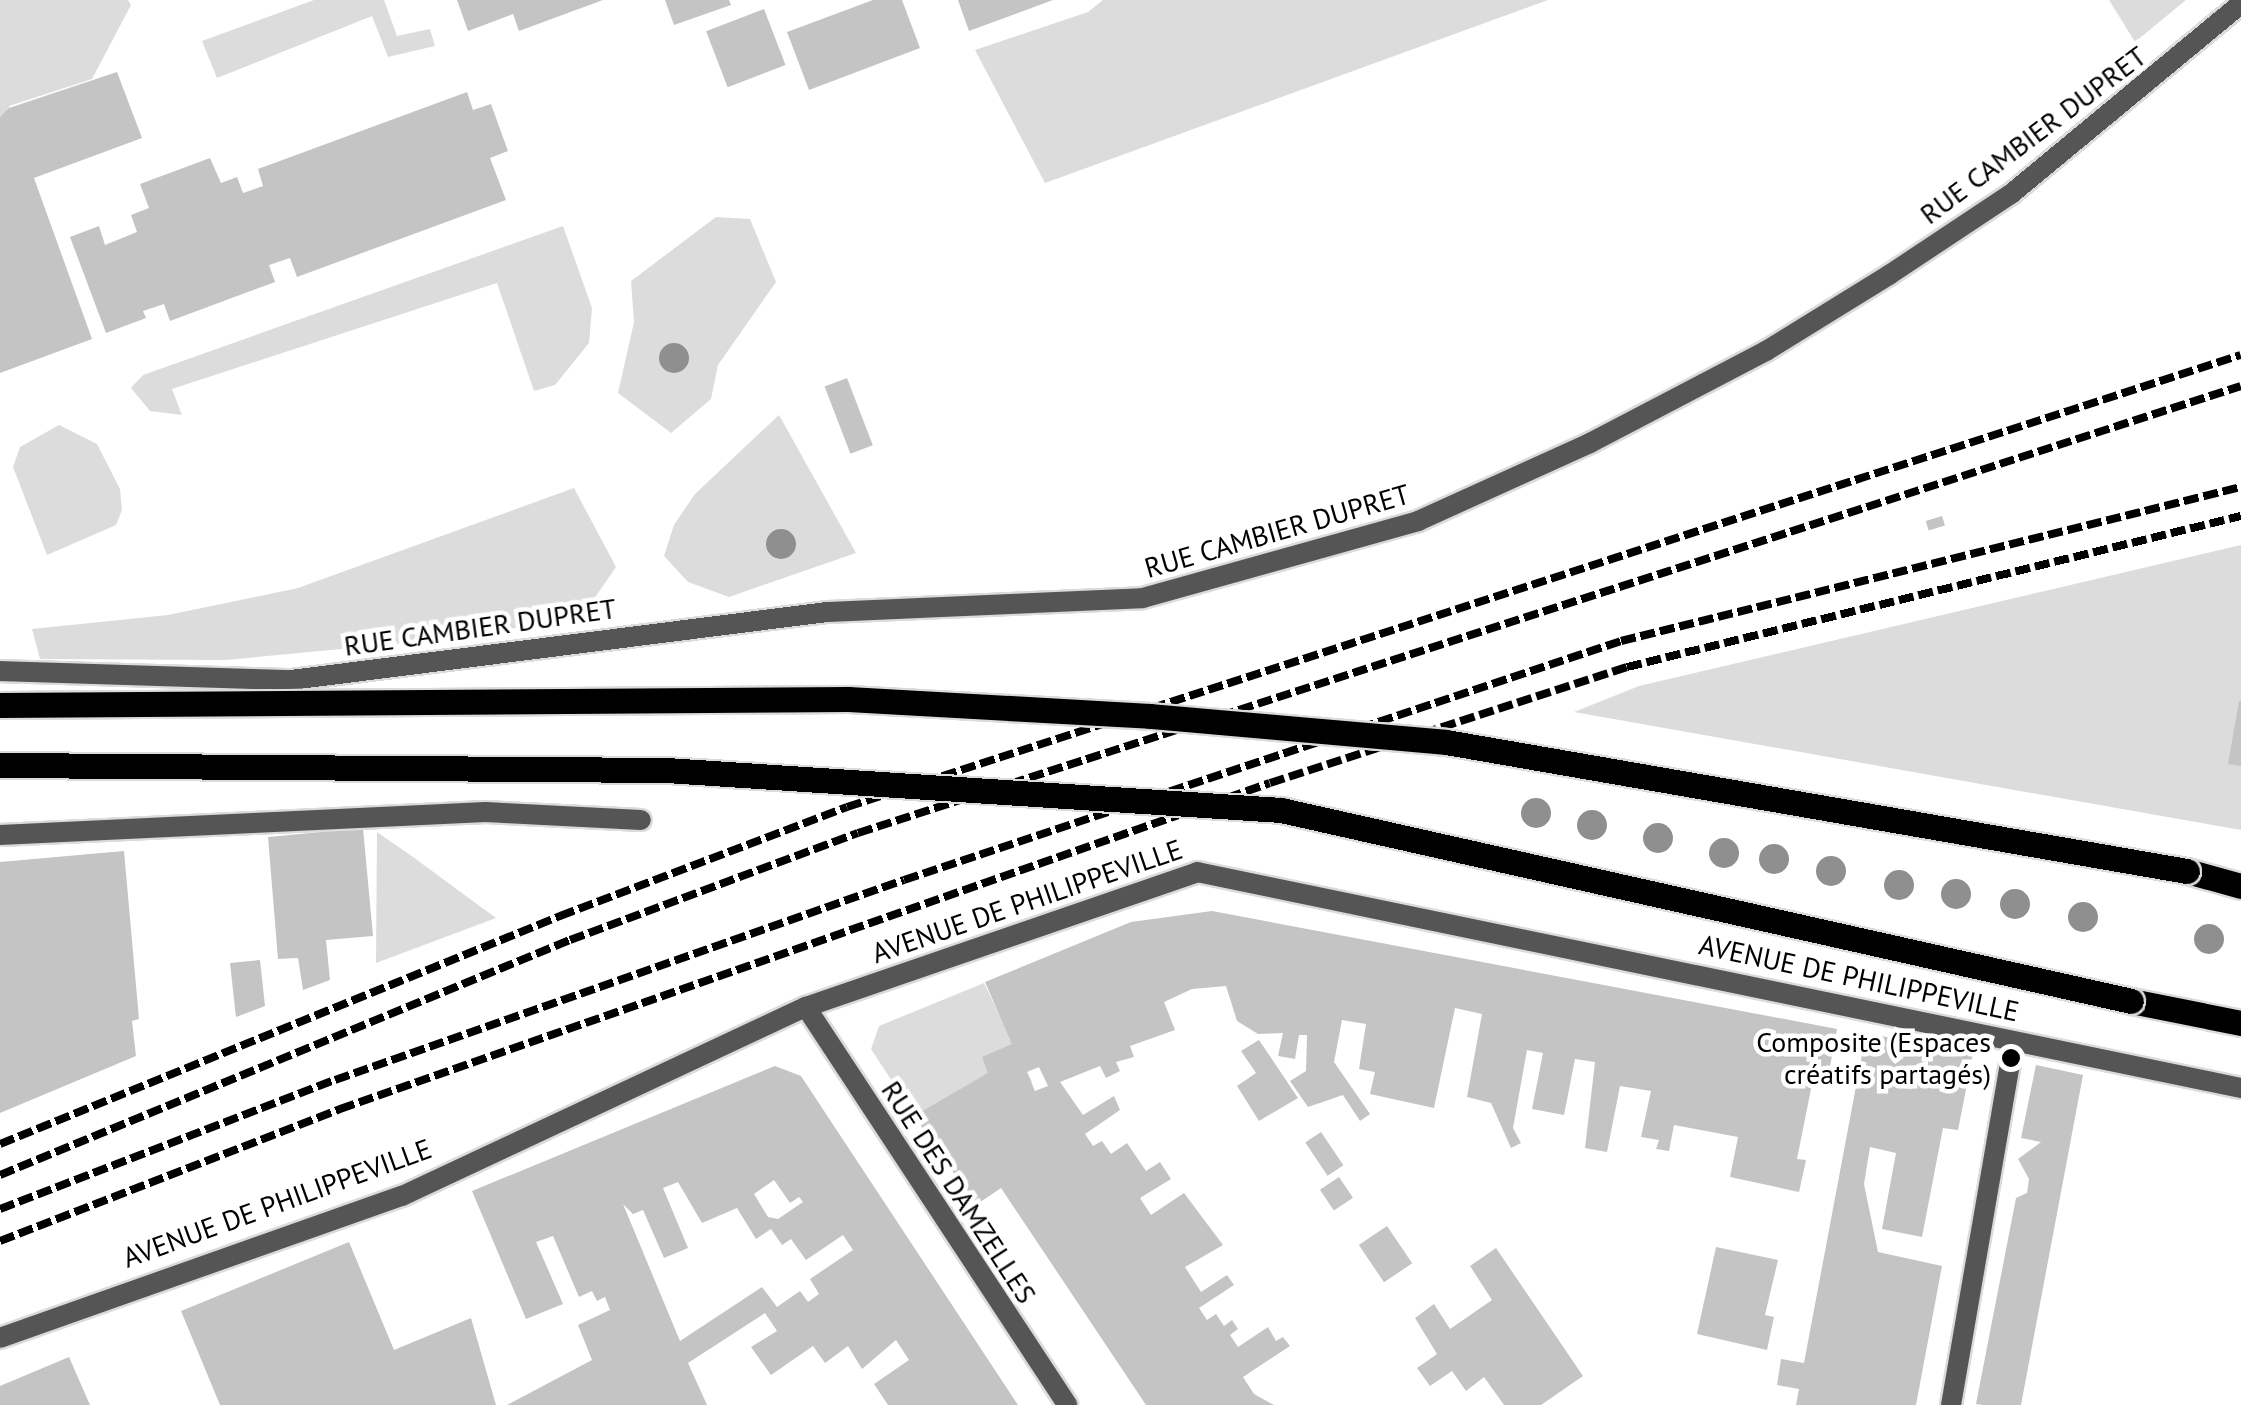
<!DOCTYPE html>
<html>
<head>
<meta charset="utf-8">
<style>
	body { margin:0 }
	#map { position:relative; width:2241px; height:1405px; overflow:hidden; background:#fff; font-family:"PT Sans",sans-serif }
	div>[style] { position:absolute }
	.green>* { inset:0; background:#dcdcdc }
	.building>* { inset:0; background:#c4c4c4; transform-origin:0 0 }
	.roads { filter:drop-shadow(2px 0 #dbdbdb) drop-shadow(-2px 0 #dbdbdb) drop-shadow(0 2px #dbdbdb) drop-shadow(0 -2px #dbdbdb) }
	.lane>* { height:20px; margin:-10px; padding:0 10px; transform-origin:10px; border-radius:10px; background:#555 }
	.street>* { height:20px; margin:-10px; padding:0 10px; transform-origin:10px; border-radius:10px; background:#555 }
	.primary>* { height:25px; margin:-12.5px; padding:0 12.5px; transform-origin:12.5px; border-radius:12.5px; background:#000 }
	.rail>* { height:8px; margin-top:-4px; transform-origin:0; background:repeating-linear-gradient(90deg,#000 0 15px,transparent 0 20px) }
	.bridges { filter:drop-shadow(2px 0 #dbdbdb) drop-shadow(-2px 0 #dbdbdb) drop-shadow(0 2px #dbdbdb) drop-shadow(0 -2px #dbdbdb) }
	.primary-bridge>* { height:25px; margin:-12.5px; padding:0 12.5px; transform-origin:12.5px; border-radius:12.5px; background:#000 }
	.trees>* { width:30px; height:30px; margin:-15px; border-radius:50%; background:#8f8f8f }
	.dots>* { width:28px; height:28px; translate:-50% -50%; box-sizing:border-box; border:5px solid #fff; border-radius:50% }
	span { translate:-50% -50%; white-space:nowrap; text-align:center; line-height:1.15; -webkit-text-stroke:9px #fff; paint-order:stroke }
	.street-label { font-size:28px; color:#000 }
	.poi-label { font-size:28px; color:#000 }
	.right { translate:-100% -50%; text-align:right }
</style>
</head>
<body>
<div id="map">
	<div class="green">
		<i style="clip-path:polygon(0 0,128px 0,131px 5px,92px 79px,9px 106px,9px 114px,0 117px)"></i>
		<i style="clip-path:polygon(314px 0,384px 0,397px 36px,430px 29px,435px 46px,388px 57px,372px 16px,217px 78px,202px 41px)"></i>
		<i style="clip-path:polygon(1103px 0,1548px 0,1045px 183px,975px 50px,1088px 12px)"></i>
		<i style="clip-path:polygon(2109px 0,2186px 0,2135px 42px)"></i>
		<i style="clip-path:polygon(716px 217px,750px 219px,776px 282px,718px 365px,711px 399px,671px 433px,618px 393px,634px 322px,631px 281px)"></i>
		<i style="clip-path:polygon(563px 226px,592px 308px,589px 343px,555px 385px,534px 391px,497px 283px,172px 389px,182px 415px,150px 411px,131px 388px,143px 375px)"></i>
		<i style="clip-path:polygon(779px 415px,856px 553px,729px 597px,688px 582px,664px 556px,674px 525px,695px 494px)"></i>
		<i style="clip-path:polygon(59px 425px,97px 444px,120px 489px,122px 510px,116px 525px,47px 555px,13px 467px,20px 447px)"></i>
		<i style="clip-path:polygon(574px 488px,616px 567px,587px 609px,489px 635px,226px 660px,40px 659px,32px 629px,168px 615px,298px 588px)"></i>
		<i style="clip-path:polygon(2241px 545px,2241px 830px,1574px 712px,1639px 686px)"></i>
		<i style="clip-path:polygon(377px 832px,413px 857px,496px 918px,376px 963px)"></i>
		<i style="clip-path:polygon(984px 983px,1032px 1082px,1008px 1098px,915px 1116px,871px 1049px,879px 1026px)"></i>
	</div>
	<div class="building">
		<i style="clip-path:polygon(457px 0,603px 0,519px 31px,513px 14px,468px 31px)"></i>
		<i style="clip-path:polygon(665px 0,729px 0,731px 5px,674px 25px)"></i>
		<i style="clip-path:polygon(873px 0,902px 0,920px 48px,809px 90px,787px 32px)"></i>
		<i style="clip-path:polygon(958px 0,1053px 0,969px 31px)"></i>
		<i style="left:764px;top:9px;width:60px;height:62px;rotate:69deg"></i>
		<i style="clip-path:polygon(117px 72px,142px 138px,34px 178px,92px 339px,0 373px,0 117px,9px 108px)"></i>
		<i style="clip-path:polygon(467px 92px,473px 110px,491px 104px,508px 151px,490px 158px,506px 200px,297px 277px,290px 258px,269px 265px,275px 282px,170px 321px,164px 304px,143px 311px,146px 318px,106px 333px,70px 237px,99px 226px,105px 245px,137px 232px,131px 215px,149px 208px,140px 184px,210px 158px,221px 183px,237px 177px,243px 193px,263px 186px,258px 169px)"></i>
		<i style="left:847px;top:378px;width:72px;height:24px;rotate:69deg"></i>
		<i style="left:1942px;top:516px;width:10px;height:17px;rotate:73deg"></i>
		<i style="clip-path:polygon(2239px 701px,2241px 701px,2241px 766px,2228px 764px)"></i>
		<i style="clip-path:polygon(363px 828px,373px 936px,326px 940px,330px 980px,303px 990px,298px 958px,278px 959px,268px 837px)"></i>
		<i style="clip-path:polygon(124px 851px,139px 1019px,132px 1021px,136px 1056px,0 1113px,0 862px)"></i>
		<i style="clip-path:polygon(evenodd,1212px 911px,1837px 1029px,1828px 1077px,1814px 1074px,1797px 1159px,1806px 1160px,1799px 1192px,1730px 1177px,1738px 1137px,1674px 1125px,1669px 1151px,1656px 1149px,1659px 1140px,1641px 1137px,1651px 1091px,1620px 1086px,1607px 1152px,1585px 1148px,1595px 1062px,1575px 1059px,1564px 1115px,1532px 1109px,1543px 1053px,1527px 1050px,1513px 1128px,1521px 1143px,1511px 1148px,1491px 1103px,1467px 1097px,1482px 1014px,1455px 1008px,1434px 1108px,1370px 1094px,1375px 1072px,1359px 1069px,1366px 1024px,1342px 1020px,1334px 1062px,1370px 1114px,1360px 1121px,1343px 1095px,1308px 1107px,1290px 1081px,1306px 1071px,1307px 1035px,1299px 1035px,1295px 1059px,1278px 1056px,1283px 1033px,1258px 1034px,1237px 1021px,1226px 986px,1192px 989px,1164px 1002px,1175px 1030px,1130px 1046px,1134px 1057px,1116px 1062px,1120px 1071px,1106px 1078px,1100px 1066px,1060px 1082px,1083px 1115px,1114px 1096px,1120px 1110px,1085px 1134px,1093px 1146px,1102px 1141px,1111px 1154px,1127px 1143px,1146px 1171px,1160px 1162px,1171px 1179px,1140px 1198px,1151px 1215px,1184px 1193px,1223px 1245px,1185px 1267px,1201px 1292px,1227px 1275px,1234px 1285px,1199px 1308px,1207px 1320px,1216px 1314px,1224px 1326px,1232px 1320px,1238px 1329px,1230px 1335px,1238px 1347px,1268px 1327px,1276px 1341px,1283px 1337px,1290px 1346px,1243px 1377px,1254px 1394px,1274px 1405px,1146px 1405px,1001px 1188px,976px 1205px,914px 1116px,988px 1073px,982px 1057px,1012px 1044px,985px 982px,1131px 922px,1212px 911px,1039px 1067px,1048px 1086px,1035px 1091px,1027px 1072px,1039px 1067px)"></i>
		<i style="clip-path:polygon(260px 960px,265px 1006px,236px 1017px,230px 963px)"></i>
		<i style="clip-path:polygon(1866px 1033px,1973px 1054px,1958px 1130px,1943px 1128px,1922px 1237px,1882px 1229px,1896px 1153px,1870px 1147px,1864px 1184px,1878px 1252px,1942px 1266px,1916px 1405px,1796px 1405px,1799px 1389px,1777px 1385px,1781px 1359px,1804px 1363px)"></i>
		<i style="clip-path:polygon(1259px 1040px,1298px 1098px,1259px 1121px,1237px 1086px,1256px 1073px,1241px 1051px)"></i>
		<i style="clip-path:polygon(2036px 1065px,2083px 1075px,2021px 1405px,1983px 1405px,1976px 1404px,2016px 1198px,2027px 1193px,2029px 1179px,2018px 1159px,2041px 1142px,2021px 1138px)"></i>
		<i style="clip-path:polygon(evenodd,775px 1066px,801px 1076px,1018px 1405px,888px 1405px,874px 1384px,909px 1360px,896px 1340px,862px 1369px,848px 1346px,825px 1363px,813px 1346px,771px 1375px,751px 1347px,777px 1331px,765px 1313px,688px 1363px,707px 1405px,507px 1405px,592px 1360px,578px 1325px,610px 1310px,605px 1297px,597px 1301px,592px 1291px,579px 1297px,553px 1236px,536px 1242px,563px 1304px,526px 1319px,472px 1191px,775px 1066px,774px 1180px,790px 1203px,799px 1197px,803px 1202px,778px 1219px,768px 1217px,754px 1194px,774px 1180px,775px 1066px,678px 1182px,702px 1223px,737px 1208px,756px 1239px,771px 1229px,782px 1245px,791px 1239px,806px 1260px,843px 1235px,853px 1250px,810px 1279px,819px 1294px,808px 1302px,800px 1291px,777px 1307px,762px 1287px,680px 1341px,623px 1204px,633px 1214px,643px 1210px,664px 1258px,688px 1248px,663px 1188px,678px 1182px)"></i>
		<i style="left:1321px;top:1132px;width:40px;height:19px;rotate:56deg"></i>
		<i style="left:1339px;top:1177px;width:25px;height:23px;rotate:56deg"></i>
		<i style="left:1387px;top:1226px;width:45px;height:34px;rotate:56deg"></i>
		<i style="clip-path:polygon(349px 1242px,394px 1350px,471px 1318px,496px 1405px,220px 1405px,181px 1311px)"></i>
		<i style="clip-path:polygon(1716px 1247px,1778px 1260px,1765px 1315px,1774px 1317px,1767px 1350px,1697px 1334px)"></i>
		<i style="clip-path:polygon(1496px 1248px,1583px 1376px,1541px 1405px,1504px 1405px,1484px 1377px,1466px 1391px,1452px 1371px,1430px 1386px,1417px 1368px,1437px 1354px,1415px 1318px,1434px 1304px,1450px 1329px,1492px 1300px,1470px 1266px)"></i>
		<i style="clip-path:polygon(69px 1357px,90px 1405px,0 1405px,0 1386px)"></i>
	</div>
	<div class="roads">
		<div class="lane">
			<i style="left:0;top:671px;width:291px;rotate:1.8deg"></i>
			<i style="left:291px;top:680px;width:540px;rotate:-7.23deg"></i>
			<i style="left:827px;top:612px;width:316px;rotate:-2.5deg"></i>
			<i style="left:1143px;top:598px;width:286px;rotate:-15.6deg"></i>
			<i style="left:1418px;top:521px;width:189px;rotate:-24.4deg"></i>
			<i style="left:1590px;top:443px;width:199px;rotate:-27.6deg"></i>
			<i style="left:1766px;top:351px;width:145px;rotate:-31.7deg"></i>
			<i style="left:1889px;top:275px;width:146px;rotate:-33.6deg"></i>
			<i style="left:2011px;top:194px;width:298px;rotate:-39.6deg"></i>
			<i style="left:1951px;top:1405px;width:369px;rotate:-80.2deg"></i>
		</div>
		<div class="street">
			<i style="left:0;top:835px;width:486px;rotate:-2.7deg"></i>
			<i style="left:485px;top:812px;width:156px;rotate:2.9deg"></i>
			<i style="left:806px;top:1007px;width:476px;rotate:56.7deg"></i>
			<i style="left:0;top:1338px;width:426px;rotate:-19.5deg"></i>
			<i style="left:402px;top:1196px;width:446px;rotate:-25.1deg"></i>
			<i style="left:806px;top:1007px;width:414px;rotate:-19deg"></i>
			<i style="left:1197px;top:872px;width:1066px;rotate:11.69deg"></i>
		</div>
		<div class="primary">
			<i style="left:2187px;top:871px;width:56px;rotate:15.5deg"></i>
			<i style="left:2131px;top:1001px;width:112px;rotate:11.3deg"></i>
		</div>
	</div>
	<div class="rail">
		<i style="left:0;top:1144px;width:605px;rotate:-22.15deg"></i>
		<i style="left:560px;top:916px;width:307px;rotate:-20.8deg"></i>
		<i style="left:847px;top:807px;width:1465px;rotate:-17.97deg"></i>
		<i style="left:0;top:1175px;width:617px;rotate:-22.41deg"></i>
		<i style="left:570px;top:940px;width:307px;rotate:-20.4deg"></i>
		<i style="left:858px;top:833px;width:1453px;rotate:-17.91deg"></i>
		<i style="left:0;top:1209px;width:359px;rotate:-21.1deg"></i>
		<i style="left:335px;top:1080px;width:603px;rotate:-19.37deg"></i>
		<i style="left:904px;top:880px;width:756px;rotate:-18.43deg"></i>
		<i style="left:1621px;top:641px;width:639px;rotate:-13.95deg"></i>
		<i style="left:0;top:1241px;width:365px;rotate:-21.2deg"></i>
		<i style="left:340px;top:1109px;width:985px;rotate:-19.32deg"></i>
		<i style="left:1270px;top:783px;width:375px;rotate:-18deg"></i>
		<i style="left:1627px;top:667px;width:632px;rotate:-13.82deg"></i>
	</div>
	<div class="bridges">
		<div class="primary-bridge">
			<i style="left:0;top:705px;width:848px;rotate:-0.41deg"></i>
			<i style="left:848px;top:699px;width:302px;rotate:3.2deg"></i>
			<i style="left:1150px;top:716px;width:297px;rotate:5deg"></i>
			<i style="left:1446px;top:742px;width:752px;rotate:9.88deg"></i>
			<i style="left:0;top:765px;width:666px;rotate:0.43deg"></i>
			<i style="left:666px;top:770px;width:616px;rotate:3.72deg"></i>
			<i style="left:1281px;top:810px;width:871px;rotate:12.66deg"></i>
		</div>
	</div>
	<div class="trees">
		<i style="left:674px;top:358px"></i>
		<i style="left:781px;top:544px"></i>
		<i style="left:1536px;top:813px"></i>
		<i style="left:1592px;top:825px"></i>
		<i style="left:1658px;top:838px"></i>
		<i style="left:1724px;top:853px"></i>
		<i style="left:1774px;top:859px"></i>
		<i style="left:1831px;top:871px"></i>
		<i style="left:1899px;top:885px"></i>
		<i style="left:1956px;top:894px"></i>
		<i style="left:2015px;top:904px"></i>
		<i style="left:2083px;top:917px"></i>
		<i style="left:2209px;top:939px"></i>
	</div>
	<div class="dots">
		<i style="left:2011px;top:1058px;background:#000"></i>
	</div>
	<div class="street-label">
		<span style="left:2033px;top:135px;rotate:-37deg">RUE CAMBIER DUPRET</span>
		<span style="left:1277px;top:531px;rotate:-16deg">RUE CAMBIER DUPRET</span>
		<span style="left:480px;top:627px;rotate:-8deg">RUE CAMBIER DUPRET</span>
		<span style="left:1027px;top:901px;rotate:-19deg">AVENUE DE PHILIPPEVILLE</span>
		<span style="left:1859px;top:978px;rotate:12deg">AVENUE DE PHILIPPEVILLE</span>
		<span style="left:959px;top:1192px;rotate:57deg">RUE DES DAMZELLES</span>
		<span style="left:277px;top:1203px;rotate:-20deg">AVENUE DE PHILIPPEVILLE</span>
	</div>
	<div class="poi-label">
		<span class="right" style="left:1991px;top:1058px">Composite (Espaces<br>créatifs partagés)</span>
	</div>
</div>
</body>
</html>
